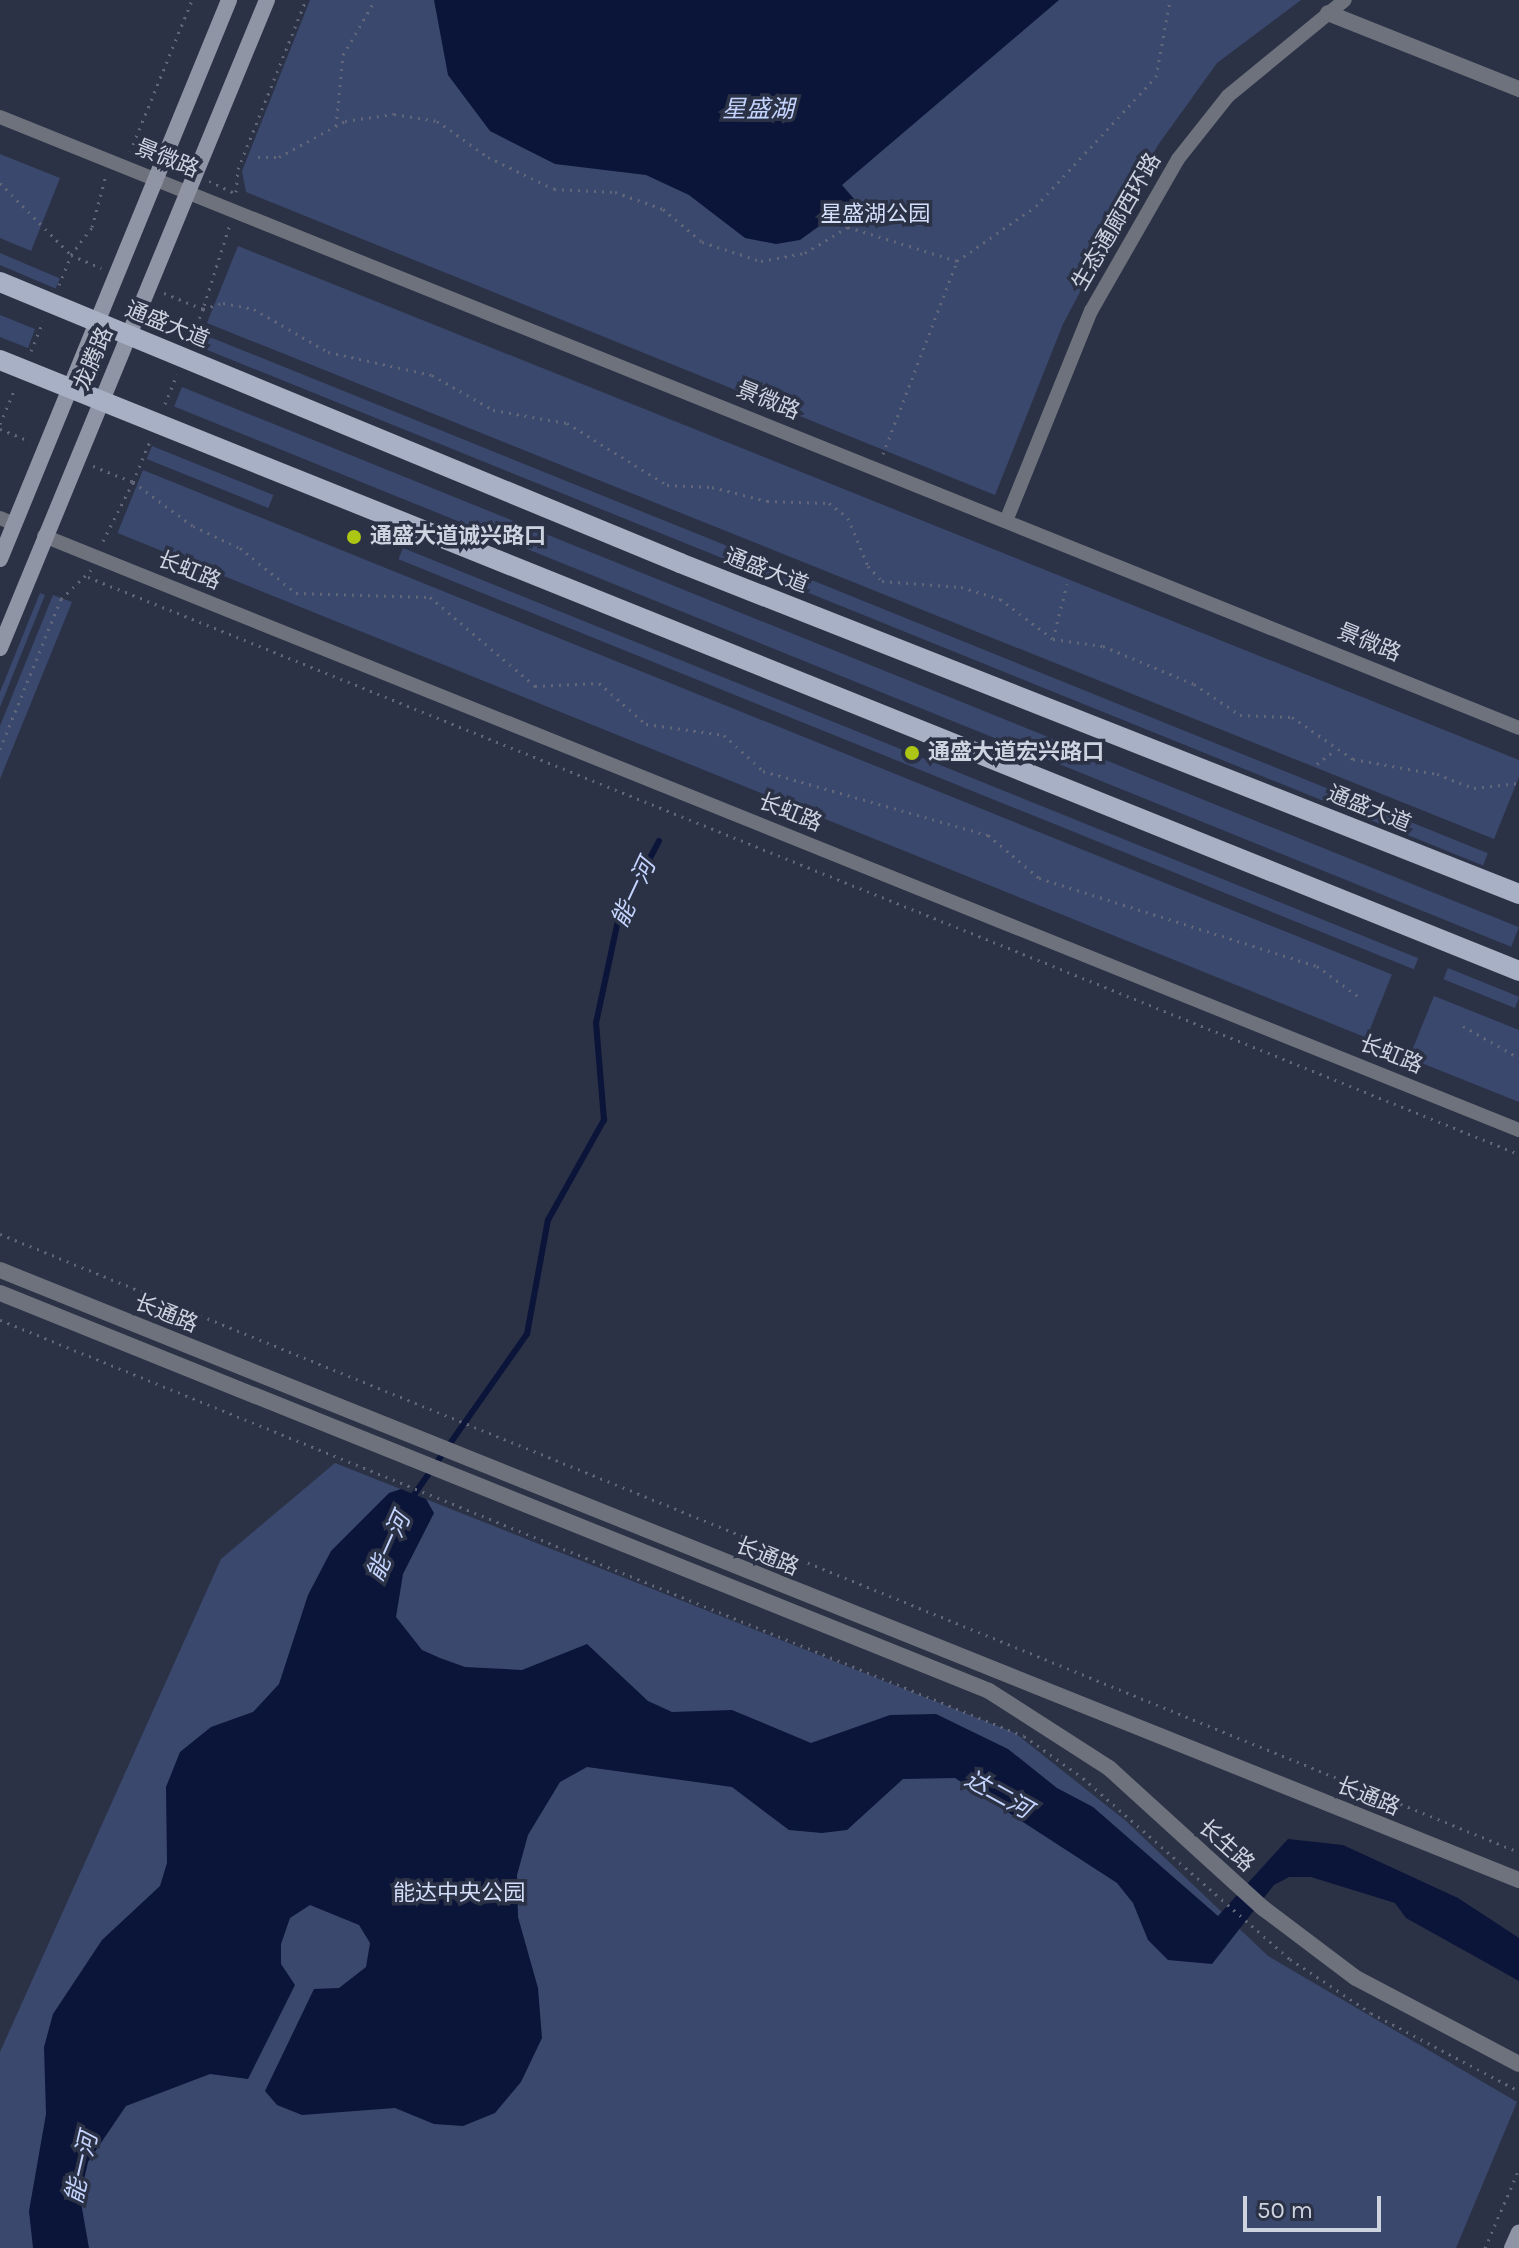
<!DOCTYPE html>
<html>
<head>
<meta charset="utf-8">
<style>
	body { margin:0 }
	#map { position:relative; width:1519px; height:2248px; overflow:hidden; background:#2b3246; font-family:Karla,"Noto Sans SC",sans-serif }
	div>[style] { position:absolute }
	.green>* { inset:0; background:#3b486e; transform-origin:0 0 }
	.water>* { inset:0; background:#0b1439 }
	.stream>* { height:6px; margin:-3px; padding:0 3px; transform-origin:3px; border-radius:3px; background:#0b1439 }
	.path>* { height:3px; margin-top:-1.5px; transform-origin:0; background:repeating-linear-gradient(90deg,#616779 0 2px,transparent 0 8px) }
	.minor>* { height:14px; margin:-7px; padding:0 7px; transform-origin:7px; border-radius:7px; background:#6e727c }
	.tertiary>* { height:16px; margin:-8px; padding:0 8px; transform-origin:8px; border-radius:8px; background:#6e727c }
	.secondary>* { height:16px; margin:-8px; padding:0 8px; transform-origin:8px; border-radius:8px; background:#8f95a5 }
	.primary>* { height:20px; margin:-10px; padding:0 10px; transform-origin:10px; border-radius:10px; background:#a8b0c5 }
	.dots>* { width:22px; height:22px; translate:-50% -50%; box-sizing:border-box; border:4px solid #2b3246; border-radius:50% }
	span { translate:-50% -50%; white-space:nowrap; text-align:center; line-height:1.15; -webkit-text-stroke:7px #2b3246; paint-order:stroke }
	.street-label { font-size:22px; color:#ced3e0 }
	.park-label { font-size:22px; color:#d3defa }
	.poi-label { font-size:22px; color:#ced3e0; font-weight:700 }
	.left { translate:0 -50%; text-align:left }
	.water-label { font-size:24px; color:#c4d4fe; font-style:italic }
	.scale { position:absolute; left:1243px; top:2196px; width:138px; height:36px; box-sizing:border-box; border:4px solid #ced3e0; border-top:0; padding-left:10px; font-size:24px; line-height:28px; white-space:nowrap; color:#ced3e0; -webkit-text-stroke:6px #2b3246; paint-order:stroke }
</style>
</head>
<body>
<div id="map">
	<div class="green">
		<i style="clip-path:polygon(310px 0,1301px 0,1217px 63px,1158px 145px,1063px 324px,995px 495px,246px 192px,242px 171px)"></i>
		<i style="clip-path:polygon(0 154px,60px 178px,31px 251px,0 238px)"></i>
		<i style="clip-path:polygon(238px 246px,1519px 760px,1519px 777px,1494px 839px,207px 323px)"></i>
		<i style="left:0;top:253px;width:65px;height:11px;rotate:23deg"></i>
		<i style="clip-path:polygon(0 315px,35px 329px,28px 348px,0 337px)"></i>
		<i style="left:200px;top:333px;width:1389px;height:13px;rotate:22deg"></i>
		<i style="left:182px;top:387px;width:1442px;height:21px;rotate:22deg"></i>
		<i style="left:152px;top:446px;width:131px;height:14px;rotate:22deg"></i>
		<i style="left:143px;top:470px;width:1347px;height:68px;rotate:22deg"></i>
		<i style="left:403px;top:548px;width:1095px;height:12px;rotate:22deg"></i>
		<i style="clip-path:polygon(40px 593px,45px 595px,0 707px,0 692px)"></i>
		<i style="clip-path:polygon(53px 595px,72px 602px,0 779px,0 726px)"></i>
		<i style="left:1448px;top:968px;width:77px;height:12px;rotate:22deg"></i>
		<i style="clip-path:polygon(1434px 996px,1519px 1030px,1519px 1102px,1409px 1058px)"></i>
		<i style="clip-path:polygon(335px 1463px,1015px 1733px,1126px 1821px,1268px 1956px,1517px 2102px,1456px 2248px,0 2248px,0 2052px,221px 1559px)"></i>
	</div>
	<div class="water">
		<i style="clip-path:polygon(434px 0,1059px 0,842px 185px,855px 200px,800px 240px,776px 244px,745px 238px,689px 195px,646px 175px,555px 164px,490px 131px,448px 75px)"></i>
		<i style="clip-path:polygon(401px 1489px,426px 1499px,434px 1513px,403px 1574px,396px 1617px,422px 1650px,440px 1658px,465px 1667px,522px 1670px,587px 1644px,648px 1701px,672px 1712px,732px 1710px,811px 1743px,890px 1715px,936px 1714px,1008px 1749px,1057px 1788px,1093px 1807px,1218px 1916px,1288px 1839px,1343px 1845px,1458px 1898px,1519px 1938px,1519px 1981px,1406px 1918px,1395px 1903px,1311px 1877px,1289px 1877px,1274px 1885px,1212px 1964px,1168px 1960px,1148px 1940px,1133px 1903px,1117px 1883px,955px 1778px,903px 1779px,847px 1830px,822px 1833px,789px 1830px,732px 1787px,587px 1767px,560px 1782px,528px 1835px,517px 1875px,518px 1917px,538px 1988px,542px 2038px,521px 2082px,495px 2113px,463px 2126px,434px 2124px,395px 2108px,302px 2115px,277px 2105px,265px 2091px,314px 1989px,339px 1988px,366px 1967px,370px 1943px,359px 1925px,310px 1905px,290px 1918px,281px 1944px,281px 1964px,295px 1985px,248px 2079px,210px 2074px,126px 2106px,88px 2162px,80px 2197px,89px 2248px,33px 2248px,29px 2211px,46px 2114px,44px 2047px,53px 2014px,102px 1940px,160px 1886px,167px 1863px,166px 1787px,180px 1752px,211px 1727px,253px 1712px,279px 1684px,308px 1595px,331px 1551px,389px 1493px)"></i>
	</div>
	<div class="stream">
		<i style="left:411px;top:1499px;width:202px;rotate:-54.9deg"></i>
		<i style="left:527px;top:1334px;width:116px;rotate:-79.6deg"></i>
		<i style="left:548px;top:1220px;width:115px;rotate:-60.8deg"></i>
		<i style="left:604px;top:1120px;width:97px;rotate:-94.7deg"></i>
		<i style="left:596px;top:1023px;width:105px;rotate:-77.9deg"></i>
		<i style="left:618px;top:920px;width:89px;rotate:-62.6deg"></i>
	</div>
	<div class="path">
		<i style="left:336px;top:126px;width:71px;rotate:-84.4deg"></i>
		<i style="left:343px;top:55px;width:64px;rotate:-59.8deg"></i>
		<i style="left:130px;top:152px;width:164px;rotate:-67.8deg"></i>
		<i style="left:258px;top:157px;width:21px"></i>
		<i style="left:279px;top:157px;width:75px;rotate:-28.6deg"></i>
		<i style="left:345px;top:121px;width:49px;rotate:-8.1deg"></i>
		<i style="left:394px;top:114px;width:44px;rotate:9.2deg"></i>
		<i style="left:437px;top:121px;width:62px;rotate:35.2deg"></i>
		<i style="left:488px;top:157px;width:73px;rotate:25.9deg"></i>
		<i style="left:554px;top:189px;width:61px;rotate:2.8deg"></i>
		<i style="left:615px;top:192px;width:51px;rotate:19.5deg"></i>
		<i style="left:663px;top:209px;width:51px;rotate:40.2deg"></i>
		<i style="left:702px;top:242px;width:62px;rotate:17.9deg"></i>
		<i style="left:761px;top:261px;width:45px;rotate:-10.3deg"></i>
		<i style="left:805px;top:253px;width:50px;rotate:-31.2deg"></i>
		<i style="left:848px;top:227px;width:114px;rotate:17.3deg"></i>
		<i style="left:209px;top:181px;width:31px;rotate:25deg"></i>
		<i style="left:0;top:183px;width:101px;rotate:45.4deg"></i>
		<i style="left:71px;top:255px;width:35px;rotate:-53deg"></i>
		<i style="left:92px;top:227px;width:54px;rotate:-74.9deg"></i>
		<i style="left:236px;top:192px;width:23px;rotate:-85deg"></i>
		<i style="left:238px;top:169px;width:182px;rotate:-68.1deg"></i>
		<i style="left:229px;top:227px;width:86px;rotate:107.6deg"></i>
		<i style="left:203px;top:309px;width:21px;rotate:-17deg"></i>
		<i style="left:223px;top:303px;width:32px;rotate:11deg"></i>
		<i style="left:254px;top:309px;width:86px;rotate:30.2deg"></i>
		<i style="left:328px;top:352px;width:107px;rotate:12.5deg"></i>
		<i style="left:432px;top:375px;width:70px;rotate:29.8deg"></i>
		<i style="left:493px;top:410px;width:75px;rotate:10deg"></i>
		<i style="left:567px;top:423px;width:118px;rotate:31.8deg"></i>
		<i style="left:667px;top:485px;width:45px;rotate:2.5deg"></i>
		<i style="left:712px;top:487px;width:57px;rotate:14.3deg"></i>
		<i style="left:767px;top:501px;width:62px;rotate:1.8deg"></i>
		<i style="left:829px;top:503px;width:24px;rotate:38deg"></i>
		<i style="left:848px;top:518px;width:52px;rotate:67.4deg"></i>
		<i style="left:868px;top:566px;width:21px;rotate:47deg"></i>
		<i style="left:882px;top:581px;width:79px;rotate:4.3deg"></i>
		<i style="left:961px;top:587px;width:41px;rotate:17.1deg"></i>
		<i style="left:1000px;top:599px;width:66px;rotate:37deg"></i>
		<i style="left:1053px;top:639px;width:50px;rotate:8deg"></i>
		<i style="left:1103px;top:646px;width:99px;rotate:22.7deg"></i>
		<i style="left:1194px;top:684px;width:55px;rotate:34deg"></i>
		<i style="left:1240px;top:715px;width:52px;rotate:2.2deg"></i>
		<i style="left:1292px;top:717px;width:74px;rotate:34.5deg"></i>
		<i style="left:1353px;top:759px;width:85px;rotate:10.1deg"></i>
		<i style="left:1437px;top:774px;width:40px;rotate:21deg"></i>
		<i style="left:1474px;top:788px;width:45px;rotate:-6.3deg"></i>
		<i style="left:59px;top:285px;width:32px;rotate:-68deg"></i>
		<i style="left:71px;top:255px;width:33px;rotate:23deg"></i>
		<i style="left:164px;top:293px;width:42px;rotate:22.3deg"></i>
		<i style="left:203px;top:309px;width:35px;rotate:112deg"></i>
		<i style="left:31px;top:351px;width:32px;rotate:-68deg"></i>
		<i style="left:165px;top:404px;width:32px;rotate:-68deg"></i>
		<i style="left:0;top:424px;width:39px;rotate:-67deg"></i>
		<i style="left:0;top:429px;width:32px;rotate:22deg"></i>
		<i style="left:883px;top:454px;width:207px;rotate:-69deg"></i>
		<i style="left:957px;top:261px;width:96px;rotate:-34.8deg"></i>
		<i style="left:1036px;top:206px;width:176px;rotate:-47.1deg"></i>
		<i style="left:1156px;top:77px;width:78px;rotate:-79.7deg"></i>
		<i style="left:93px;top:466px;width:43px;rotate:21.8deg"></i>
		<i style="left:133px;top:482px;width:44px;rotate:-67.5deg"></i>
		<i style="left:103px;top:541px;width:66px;rotate:-63deg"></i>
		<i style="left:133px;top:482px;width:74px;rotate:36.3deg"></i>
		<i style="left:193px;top:526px;width:52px;rotate:25.1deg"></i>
		<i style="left:240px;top:548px;width:72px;rotate:38.8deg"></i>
		<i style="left:296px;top:593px;width:134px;rotate:1.7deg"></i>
		<i style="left:430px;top:597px;width:138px;rotate:40.3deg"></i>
		<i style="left:535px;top:686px;width:64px;rotate:-2.7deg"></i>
		<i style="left:599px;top:683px;width:62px;rotate:41.1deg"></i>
		<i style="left:646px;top:724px;width:79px;rotate:8deg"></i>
		<i style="left:724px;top:735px;width:53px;rotate:42.7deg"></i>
		<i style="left:763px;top:771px;width:234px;rotate:15.9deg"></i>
		<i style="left:988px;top:835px;width:67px;rotate:40.1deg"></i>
		<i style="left:1039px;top:878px;width:292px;rotate:17.6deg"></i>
		<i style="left:1317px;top:966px;width:52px;rotate:36.4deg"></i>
		<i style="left:88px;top:577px;width:1543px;rotate:21.96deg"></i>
		<i style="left:1053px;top:639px;width:57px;rotate:-75.7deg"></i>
		<i style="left:0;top:749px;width:162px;rotate:-67.9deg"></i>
		<i style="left:61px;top:599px;width:42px;rotate:-44deg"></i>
		<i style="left:1317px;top:764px;width:24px;rotate:-38deg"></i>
		<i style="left:1463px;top:1026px;width:64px;rotate:29.7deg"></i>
		<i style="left:0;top:1234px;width:1640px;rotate:22.14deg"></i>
		<i style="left:0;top:1320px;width:1105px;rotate:22.11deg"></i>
		<i style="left:1024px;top:1736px;width:72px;rotate:35.4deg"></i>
		<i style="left:1083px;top:1778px;width:275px;rotate:41.2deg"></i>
		<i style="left:1290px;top:1959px;width:97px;rotate:33.7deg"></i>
		<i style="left:1371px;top:2013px;width:167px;rotate:27.8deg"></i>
		<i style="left:1485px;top:2248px;width:86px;rotate:-66.7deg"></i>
	</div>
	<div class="minor">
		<i style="left:0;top:117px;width:1637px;rotate:21.91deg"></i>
		<i style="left:0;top:518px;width:15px;rotate:23deg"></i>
		<i style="left:1006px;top:521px;width:227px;rotate:-68deg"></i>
		<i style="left:1091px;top:311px;width:175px;rotate:-60.2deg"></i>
		<i style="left:1178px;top:159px;width:80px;rotate:-51.6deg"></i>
		<i style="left:1228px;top:96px;width:151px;rotate:-39.4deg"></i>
		<i style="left:44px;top:536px;width:1590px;rotate:21.94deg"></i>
	</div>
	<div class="tertiary">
		<i style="left:1328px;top:13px;width:206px;rotate:21.7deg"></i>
		<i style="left:0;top:1270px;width:1637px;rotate:21.88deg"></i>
		<i style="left:0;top:1293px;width:1066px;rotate:21.92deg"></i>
		<i style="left:989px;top:1691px;width:143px;rotate:32.7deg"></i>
		<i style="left:1109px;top:1768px;width:208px;rotate:42.3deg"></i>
		<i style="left:1263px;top:1908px;width:116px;rotate:37deg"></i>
		<i style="left:1356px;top:1978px;width:184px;rotate:27.8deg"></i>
	</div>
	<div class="secondary">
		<i style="left:0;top:559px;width:604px;rotate:-67.72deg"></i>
		<i style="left:0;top:648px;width:701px;rotate:-67.61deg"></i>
		<i style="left:1512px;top:2248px;width:17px;rotate:-66deg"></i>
	</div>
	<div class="primary">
		<i style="left:0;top:282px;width:736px;rotate:22.45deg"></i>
		<i style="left:680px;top:563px;width:902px;rotate:21.53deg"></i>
		<i style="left:0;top:360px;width:1637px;rotate:21.91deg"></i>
	</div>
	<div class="dots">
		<i style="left:354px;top:537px;background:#acc613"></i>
		<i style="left:912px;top:753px;background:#acc613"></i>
	</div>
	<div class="street-label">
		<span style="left:167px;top:159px;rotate:22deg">景微路</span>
		<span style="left:1117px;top:222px;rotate:-60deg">生态通廊西环路</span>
		<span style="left:167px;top:325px;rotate:22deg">通盛大道</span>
		<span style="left:94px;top:359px;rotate:-67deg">龙腾路</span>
		<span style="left:768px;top:401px;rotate:22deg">景微路</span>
		<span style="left:189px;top:571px;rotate:22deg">长虹路</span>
		<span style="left:766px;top:571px;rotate:21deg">通盛大道</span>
		<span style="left:1369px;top:643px;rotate:22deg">景微路</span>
		<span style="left:1369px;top:809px;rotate:22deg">通盛大道</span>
		<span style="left:790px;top:813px;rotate:22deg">长虹路</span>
		<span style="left:1391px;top:1055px;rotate:22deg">长虹路</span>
		<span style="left:166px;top:1314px;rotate:22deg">长通路</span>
		<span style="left:767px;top:1557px;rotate:22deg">长通路</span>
		<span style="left:1368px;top:1797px;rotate:22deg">长通路</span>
		<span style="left:1226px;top:1846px;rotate:42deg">长生路</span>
	</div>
	<div class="park-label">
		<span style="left:875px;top:215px">星盛湖公园</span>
		<span style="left:459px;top:1894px">能达中央公园</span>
	</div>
	<div class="poi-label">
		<span class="left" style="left:370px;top:537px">通盛大道诚兴路口</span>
		<span class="left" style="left:928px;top:753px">通盛大道宏兴路口</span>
	</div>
	<div class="water-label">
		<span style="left:758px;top:110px">星盛湖</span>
		<span style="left:634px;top:893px;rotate:-65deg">能一河</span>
		<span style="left:389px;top:1547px;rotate:-66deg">能一河</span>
		<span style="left:998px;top:1795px;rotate:29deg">达二河</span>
		<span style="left:82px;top:2168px;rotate:-77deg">能一河</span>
	</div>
	<div class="scale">50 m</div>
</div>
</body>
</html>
